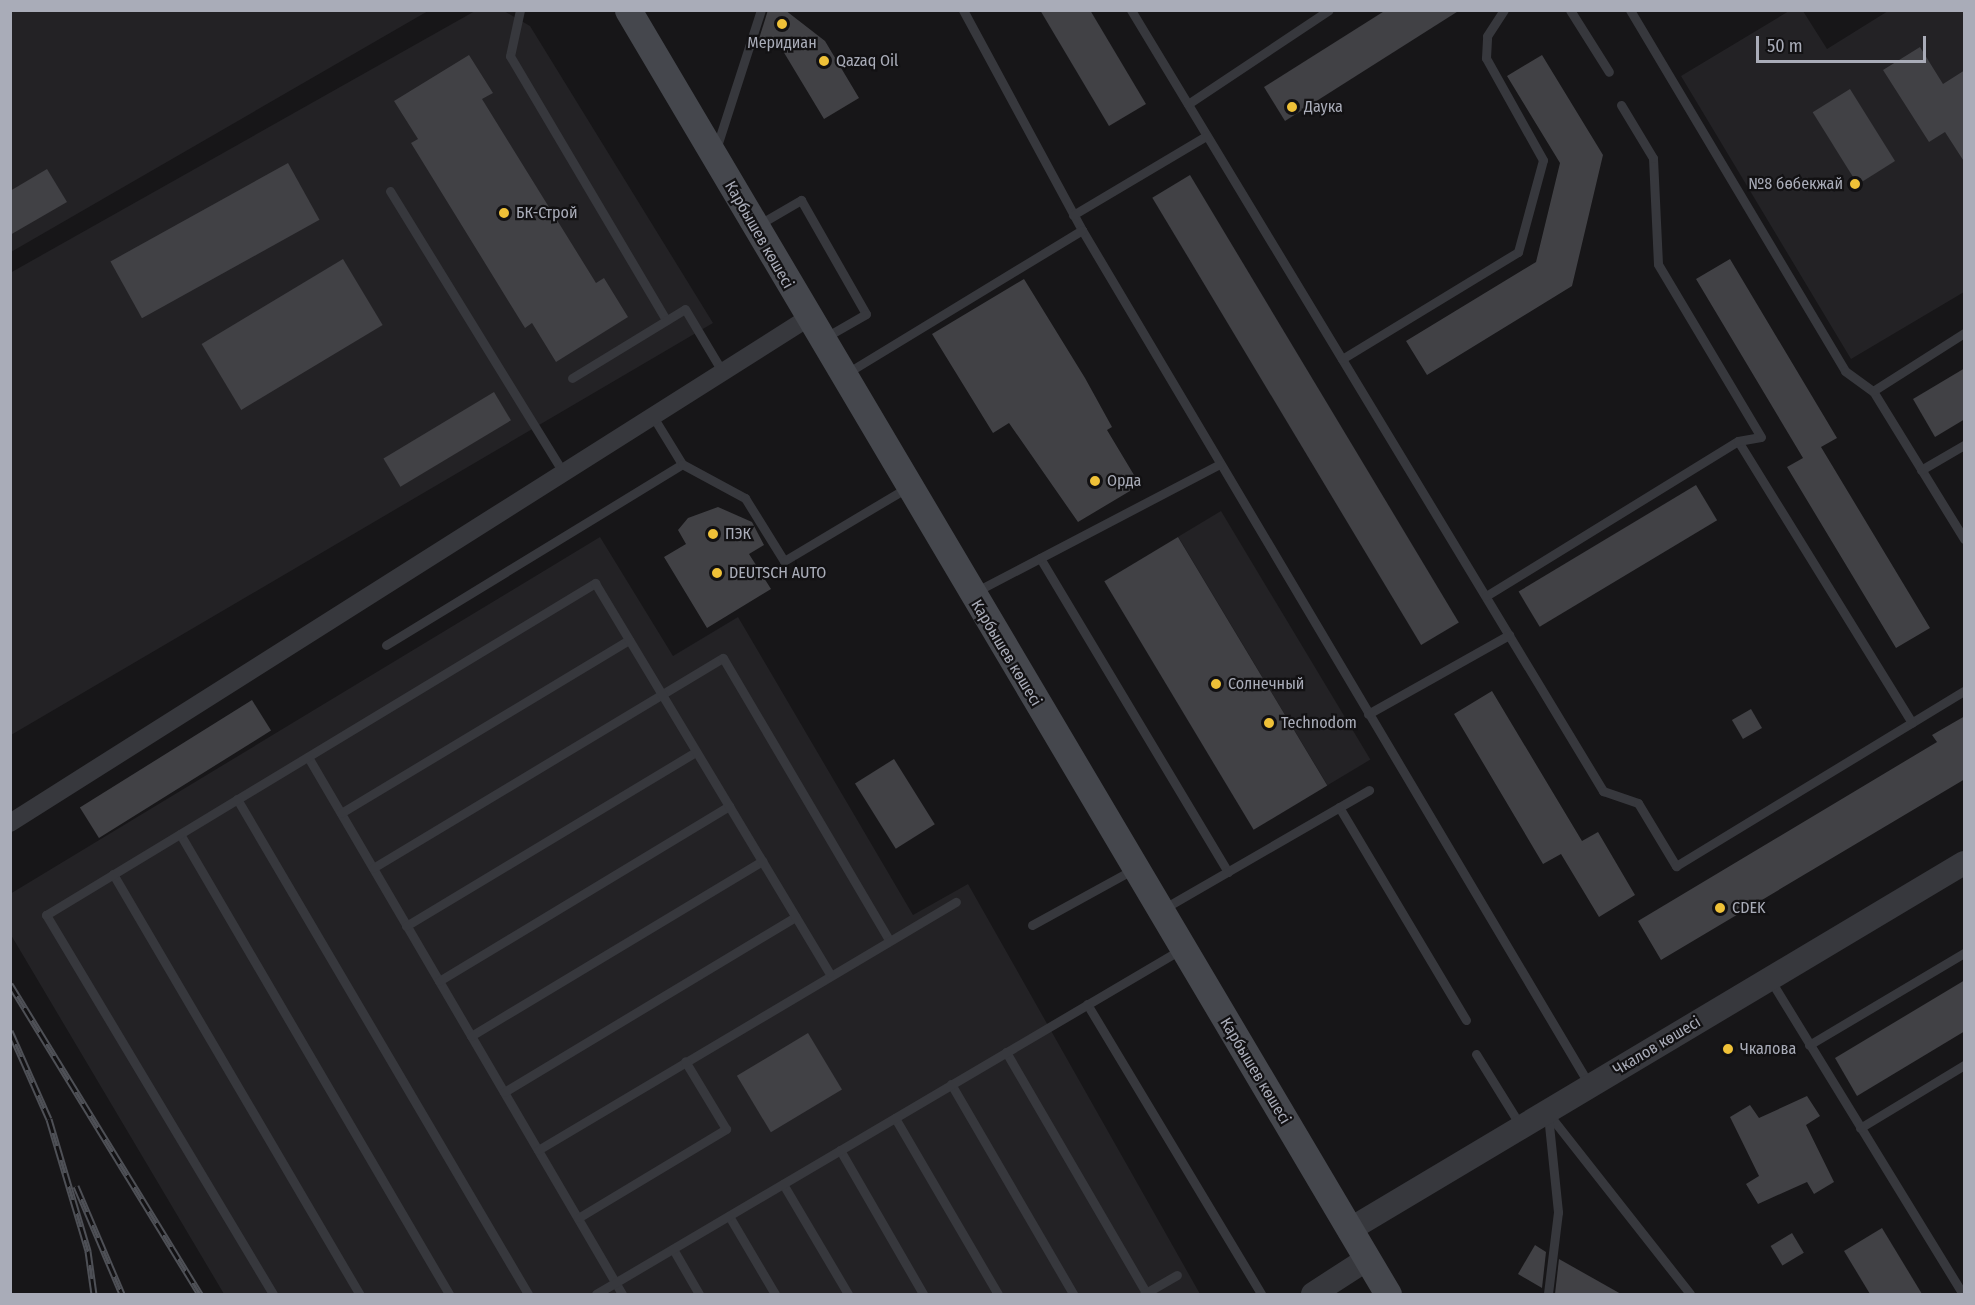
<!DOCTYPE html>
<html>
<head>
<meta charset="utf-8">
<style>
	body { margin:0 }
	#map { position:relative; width:1975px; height:1305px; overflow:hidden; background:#171618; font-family:"Fira Sans Condensed",sans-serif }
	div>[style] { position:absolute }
	.built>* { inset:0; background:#232225; transform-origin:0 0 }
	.building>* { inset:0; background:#414145; transform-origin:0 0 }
	.service>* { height:9px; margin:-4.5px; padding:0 4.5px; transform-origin:4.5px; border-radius:4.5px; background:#37383d }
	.minor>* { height:18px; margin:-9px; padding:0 9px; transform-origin:9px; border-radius:9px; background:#37383d }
	.tertiary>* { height:24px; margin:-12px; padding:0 12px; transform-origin:12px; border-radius:12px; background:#37383d }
	.secondary>* { height:27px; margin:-13.5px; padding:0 13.5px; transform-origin:13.5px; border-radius:13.5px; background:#45474d }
	.rail>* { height:7px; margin-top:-3.5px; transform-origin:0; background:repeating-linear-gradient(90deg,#121113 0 14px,#4e5056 0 28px); box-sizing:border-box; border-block:2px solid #4e5056 }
	.dots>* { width:16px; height:16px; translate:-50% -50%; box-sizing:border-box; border:3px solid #121113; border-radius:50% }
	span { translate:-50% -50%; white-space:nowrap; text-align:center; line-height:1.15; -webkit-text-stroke:4.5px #121113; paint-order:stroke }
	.poi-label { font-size:16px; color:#a9acb8 }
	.left { translate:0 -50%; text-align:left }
	.right { translate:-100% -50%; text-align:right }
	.street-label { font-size:16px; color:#a9acb8 }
	.frame { position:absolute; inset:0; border:12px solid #a9acb8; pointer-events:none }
	.scale { position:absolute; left:1756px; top:36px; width:170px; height:27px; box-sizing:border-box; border:3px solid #a9acb8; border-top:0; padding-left:8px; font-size:18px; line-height:21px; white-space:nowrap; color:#a9acb8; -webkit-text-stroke:4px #121113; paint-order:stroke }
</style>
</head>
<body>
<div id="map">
	<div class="built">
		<i style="clip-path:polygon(11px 11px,428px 11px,11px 252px)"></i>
		<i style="clip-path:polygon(475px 11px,504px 11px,530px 26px,713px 323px,11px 735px,10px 273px)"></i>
		<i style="clip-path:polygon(1789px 11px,1803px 11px,1827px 49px,1888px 11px,1964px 11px,1964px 292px,1851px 359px,1681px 76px)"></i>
		<i style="left:1221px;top:511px;width:290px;height:50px;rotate:59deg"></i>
		<i style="clip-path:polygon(600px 537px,673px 656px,738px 617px,913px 915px,968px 884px,1200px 1294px,224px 1294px,11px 935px,10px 894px)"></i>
	</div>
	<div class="building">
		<i style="clip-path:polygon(768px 10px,785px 10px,825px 41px,859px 98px,824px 119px,780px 46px,758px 42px)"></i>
		<i style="clip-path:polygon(1040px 10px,1090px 10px,1146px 104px,1109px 126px)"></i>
		<i style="clip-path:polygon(1386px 10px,1460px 10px,1285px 121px,1264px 87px)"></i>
		<i style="clip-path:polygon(1920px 47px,1943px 84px,1965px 70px,1965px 163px,1945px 132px,1929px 142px,1883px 70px)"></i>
		<i style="clip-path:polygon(469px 55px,493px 93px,482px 99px,596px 283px,604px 278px,628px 317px,556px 362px,532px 323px,525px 328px,411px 143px,418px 139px,394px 101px)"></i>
		<i style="clip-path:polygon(1542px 55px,1603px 155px,1572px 286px,1427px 375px,1406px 341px,1536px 262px,1560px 163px,1507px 76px)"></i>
		<i style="left:1850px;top:89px;width:85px;height:44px;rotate:58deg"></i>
		<i style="left:288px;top:163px;width:65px;height:203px;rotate:61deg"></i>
		<i style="clip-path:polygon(47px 169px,67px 202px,10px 235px,10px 191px)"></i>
		<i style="left:1190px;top:175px;width:522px;height:44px;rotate:59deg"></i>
		<i style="left:343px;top:259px;width:77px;height:165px;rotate:59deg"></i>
		<i style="clip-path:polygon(1730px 259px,1837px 438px,1821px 447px,1930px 628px,1896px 648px,1787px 467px,1803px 458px,1696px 279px)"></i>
		<i style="clip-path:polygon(1024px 279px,1085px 378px,1112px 427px,1107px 430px,1140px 485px,1078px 522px,1009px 423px,993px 433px,932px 334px)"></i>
		<i style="clip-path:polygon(1965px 368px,1965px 419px,1935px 437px,1913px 399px)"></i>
		<i style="left:494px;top:392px;width:33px;height:129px;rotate:59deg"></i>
		<i style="left:1696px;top:485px;width:41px;height:207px;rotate:59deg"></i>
		<i style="clip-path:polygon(718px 507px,752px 522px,764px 545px,749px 554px,771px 589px,707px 628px,664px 557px,686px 544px,678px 530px,688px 518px)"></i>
		<i style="left:1178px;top:537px;width:290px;height:86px;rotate:59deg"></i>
		<i style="clip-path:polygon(1492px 691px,1582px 841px,1598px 832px,1635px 895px,1599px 917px,1561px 854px,1543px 864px,1454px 714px)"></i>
		<i style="left:252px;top:700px;width:36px;height:203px;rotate:58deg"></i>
		<i style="left:1751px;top:709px;width:22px;height:22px;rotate:60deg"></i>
		<i style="clip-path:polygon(1965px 716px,1965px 779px,1661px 960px,1638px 921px,1937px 742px,1932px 735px)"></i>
		<i style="left:894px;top:759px;width:77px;height:46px;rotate:58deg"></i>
		<i style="clip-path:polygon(1965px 980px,1965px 1031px,1857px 1096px,1835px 1058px)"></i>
		<i style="left:808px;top:1033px;width:66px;height:83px;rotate:59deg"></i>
		<i style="clip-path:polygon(1807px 1096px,1820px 1116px,1806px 1125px,1834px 1182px,1814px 1194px,1807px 1182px,1758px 1204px,1746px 1184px,1759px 1176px,1730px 1117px,1750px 1105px,1759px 1118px)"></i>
		<i style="clip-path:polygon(1882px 1228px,1922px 1294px,1870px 1294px,1844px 1251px)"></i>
		<i style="left:1792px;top:1233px;width:23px;height:25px;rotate:59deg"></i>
		<i style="clip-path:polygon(1535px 1245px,1546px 1252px,1542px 1288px,1518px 1274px)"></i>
		<i style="clip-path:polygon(1559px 1259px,1621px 1294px,1555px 1294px)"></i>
	</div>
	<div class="service">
		<i style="left:520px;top:10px;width:47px;rotate:102.3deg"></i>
		<i style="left:510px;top:56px;width:307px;rotate:59.4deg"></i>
		<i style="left:963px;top:10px;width:250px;rotate:61.6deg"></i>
		<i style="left:1082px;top:230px;width:995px;rotate:59.31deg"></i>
		<i style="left:1131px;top:10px;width:913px;rotate:58.85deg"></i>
		<i style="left:1603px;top:791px;width:37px;rotate:19deg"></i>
		<i style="left:1638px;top:803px;width:74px;rotate:58.9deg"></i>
		<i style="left:1676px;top:866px;width:337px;rotate:-31.3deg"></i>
		<i style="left:1570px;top:10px;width:73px;rotate:57.8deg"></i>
		<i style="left:1630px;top:10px;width:420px;rotate:59.2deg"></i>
		<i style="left:1845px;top:371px;width:34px;rotate:36deg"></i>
		<i style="left:1873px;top:391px;width:174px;rotate:58.4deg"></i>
		<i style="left:1188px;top:104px;width:169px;rotate:-33.7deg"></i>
		<i style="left:716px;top:149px;width:146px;rotate:-72.1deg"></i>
		<i style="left:390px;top:191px;width:329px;rotate:58.4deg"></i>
		<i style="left:1073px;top:215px;width:155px;rotate:-30.7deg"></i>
		<i style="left:758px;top:225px;width:50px;rotate:-30.2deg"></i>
		<i style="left:801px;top:200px;width:131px;rotate:60.3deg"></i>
		<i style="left:866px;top:314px;width:46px;rotate:150.1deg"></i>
		<i style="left:1342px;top:359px;width:206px;rotate:-31.3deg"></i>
		<i style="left:1518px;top:252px;width:95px;rotate:-74.8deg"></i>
		<i style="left:1543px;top:160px;width:117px;rotate:-119.2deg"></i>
		<i style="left:1486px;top:58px;width:22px;rotate:-87deg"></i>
		<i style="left:1487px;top:36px;width:31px;rotate:-57deg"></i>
		<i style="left:847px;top:373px;width:275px;rotate:-31.3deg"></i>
		<i style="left:572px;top:378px;width:132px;rotate:-31.4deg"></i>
		<i style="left:685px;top:309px;width:72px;rotate:59.2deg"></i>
		<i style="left:1873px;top:391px;width:108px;rotate:-32.5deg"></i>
		<i style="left:652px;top:415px;width:57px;rotate:58.5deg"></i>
		<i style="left:1738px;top:441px;width:331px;rotate:58.3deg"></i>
		<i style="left:1921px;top:470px;width:50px;rotate:-30.2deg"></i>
		<i style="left:1040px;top:558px;width:366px;rotate:59.1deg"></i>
		<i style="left:975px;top:592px;width:276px;rotate:-27.6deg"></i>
		<i style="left:1486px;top:596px;width:296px;rotate:-31.6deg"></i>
		<i style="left:1738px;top:441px;width:23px;rotate:-10deg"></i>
		<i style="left:1761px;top:437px;width:201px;rotate:-120.8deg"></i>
		<i style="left:1658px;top:264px;width:106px;rotate:-92.7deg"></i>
		<i style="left:1653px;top:158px;width:62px;rotate:-121.1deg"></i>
		<i style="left:386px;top:645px;width:347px;rotate:-31.4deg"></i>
		<i style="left:682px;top:464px;width:72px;rotate:28.4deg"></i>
		<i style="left:745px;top:498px;width:74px;rotate:58.2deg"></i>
		<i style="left:784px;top:561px;width:144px;rotate:-30.8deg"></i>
		<i style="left:1368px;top:714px;width:162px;rotate:-29.3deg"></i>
		<i style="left:308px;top:757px;width:622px;rotate:59.68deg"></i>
		<i style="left:237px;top:799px;width:574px;rotate:59.55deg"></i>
		<i style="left:1339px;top:807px;width:248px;rotate:59.2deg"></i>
		<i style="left:341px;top:813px;width:336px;rotate:-31deg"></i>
		<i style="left:180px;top:834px;width:533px;rotate:59.68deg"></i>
		<i style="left:373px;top:868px;width:408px;rotate:-31deg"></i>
		<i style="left:723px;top:658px;width:327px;rotate:59.5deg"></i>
		<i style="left:113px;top:874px;width:487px;rotate:59.6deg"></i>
		<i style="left:1163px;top:909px;width:238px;rotate:-30deg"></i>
		<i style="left:1032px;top:925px;width:114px;rotate:-28.8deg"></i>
		<i style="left:406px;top:926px;width:338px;rotate:-31deg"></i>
		<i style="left:439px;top:981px;width:339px;rotate:-31.1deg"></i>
		<i style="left:1771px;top:981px;width:367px;rotate:58.5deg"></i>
		<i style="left:1087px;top:1004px;width:338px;rotate:59deg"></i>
		<i style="left:471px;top:1036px;width:340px;rotate:-31deg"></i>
		<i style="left:1809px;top:1045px;width:180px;rotate:-30.7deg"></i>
		<i style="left:1006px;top:1052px;width:279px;rotate:59.8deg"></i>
		<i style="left:1476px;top:1054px;width:84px;rotate:58.2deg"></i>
		<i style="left:951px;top:1084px;width:243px;rotate:59.8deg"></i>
		<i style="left:504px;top:1092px;width:340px;rotate:-31deg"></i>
		<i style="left:1547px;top:1112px;width:231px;rotate:51.8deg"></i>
		<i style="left:1548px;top:1115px;width:98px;rotate:84.1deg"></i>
		<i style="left:1558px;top:1212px;width:83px;rotate:97deg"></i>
		<i style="left:895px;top:1118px;width:204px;rotate:59.7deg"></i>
		<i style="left:1860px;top:1128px;width:122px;rotate:-31.2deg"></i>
		<i style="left:538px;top:1150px;width:486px;rotate:-30.7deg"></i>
		<i style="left:840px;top:1150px;width:166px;rotate:60deg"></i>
		<i style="left:783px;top:1184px;width:128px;rotate:59.4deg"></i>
		<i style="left:729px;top:1216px;width:91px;rotate:59.5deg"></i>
		<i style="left:578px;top:1218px;width:173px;rotate:-31deg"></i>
		<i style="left:726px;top:1129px;width:79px;rotate:-121.1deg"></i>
		<i style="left:673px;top:1249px;width:52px;rotate:60deg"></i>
		<i style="left:273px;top:1294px;width:442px;rotate:-120.9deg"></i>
		<i style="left:46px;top:915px;width:642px;rotate:-31.16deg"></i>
		<i style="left:595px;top:583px;width:455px;rotate:59deg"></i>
		<i style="left:596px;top:1294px;width:678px;rotate:-30.5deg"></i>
		<i style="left:1144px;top:1294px;width:38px;rotate:-30deg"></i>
	</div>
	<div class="minor">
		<i style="left:10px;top:823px;width:944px;rotate:-32.33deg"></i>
	</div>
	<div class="tertiary">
		<i style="left:1349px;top:1230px;width:716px;rotate:-30.83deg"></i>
		<i style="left:1313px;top:1294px;width:64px;rotate:-32.9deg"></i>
	</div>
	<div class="secondary">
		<i style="left:628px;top:10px;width:1492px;rotate:59.38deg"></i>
	</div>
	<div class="rail">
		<i style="left:10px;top:984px;width:364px;rotate:58.5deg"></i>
		<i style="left:10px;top:1031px;width:96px;rotate:66.1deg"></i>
		<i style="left:49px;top:1119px;width:138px;rotate:73.5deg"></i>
		<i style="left:88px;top:1251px;width:43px;rotate:82.1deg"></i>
		<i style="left:76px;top:1186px;width:117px;rotate:66.9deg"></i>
	</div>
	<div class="dots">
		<i style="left:782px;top:24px;background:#efc138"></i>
		<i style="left:824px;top:61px;background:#efc138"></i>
		<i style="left:1292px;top:107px;background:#efc138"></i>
		<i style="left:1855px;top:184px;background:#efc138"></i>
		<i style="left:504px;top:213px;background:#efc138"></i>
		<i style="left:1095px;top:481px;background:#efc138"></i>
		<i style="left:713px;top:534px;background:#efc138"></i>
		<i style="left:717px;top:573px;background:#efc138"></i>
		<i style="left:1216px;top:684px;background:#efc138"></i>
		<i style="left:1269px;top:723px;background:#efc138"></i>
		<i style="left:1720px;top:908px;background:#efc138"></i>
		<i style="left:1728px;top:1049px;background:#efc138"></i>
	</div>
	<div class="poi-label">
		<span style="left:782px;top:43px">Меридиан</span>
		<span class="left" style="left:836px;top:61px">Qazaq Oil</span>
		<span class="left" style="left:1304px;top:107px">Даука</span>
		<span class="right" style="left:1843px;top:184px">№8 бөбекжай</span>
		<span class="left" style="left:516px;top:213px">БК-Строй</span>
		<span class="left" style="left:1107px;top:481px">Орда</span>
		<span class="left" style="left:725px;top:534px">ПЭК</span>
		<span class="left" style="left:729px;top:573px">DEUTSCH AUTO</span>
		<span class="left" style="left:1228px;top:684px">Солнечный</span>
		<span class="left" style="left:1281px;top:723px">Technodom</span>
		<span class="left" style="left:1732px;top:908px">CDEK</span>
		<span class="left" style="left:1740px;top:1049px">Чкалова</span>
	</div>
	<div class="street-label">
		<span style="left:759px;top:235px;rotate:60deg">Карбышев көшесі</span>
		<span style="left:1006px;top:653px;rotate:59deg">Карбышев көшесі</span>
		<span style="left:1657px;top:1046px;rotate:-31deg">Чкалов көшесі</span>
		<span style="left:1255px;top:1071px;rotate:59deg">Карбышев көшесі</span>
	</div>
	<div class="frame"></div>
	<div class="scale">50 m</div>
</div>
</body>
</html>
